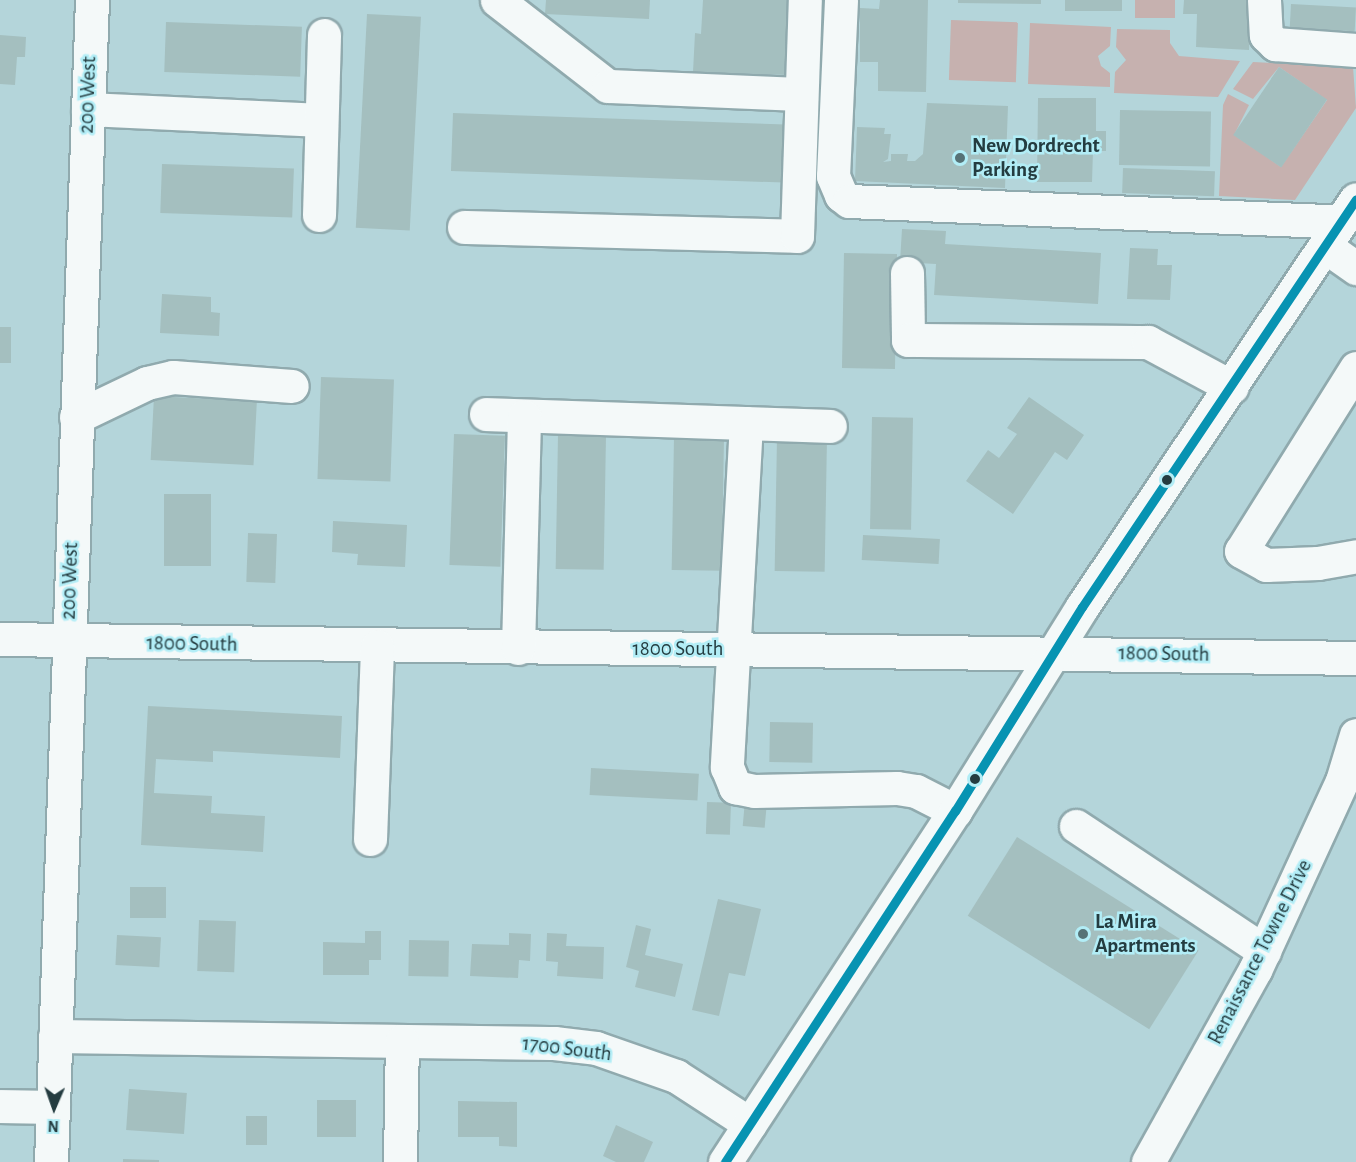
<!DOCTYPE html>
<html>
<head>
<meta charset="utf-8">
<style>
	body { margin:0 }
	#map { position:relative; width:1356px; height:1162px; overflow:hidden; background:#b4d5da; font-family:"Alegreya Sans",sans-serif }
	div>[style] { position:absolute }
	.green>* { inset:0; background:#c6b1af; transform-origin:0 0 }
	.building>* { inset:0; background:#a4bfbf; transform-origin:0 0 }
	.roads { filter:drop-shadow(2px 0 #90aaae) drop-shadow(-2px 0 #90aaae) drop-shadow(0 2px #90aaae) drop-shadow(0 -2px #90aaae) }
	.minor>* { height:33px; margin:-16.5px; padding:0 16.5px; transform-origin:16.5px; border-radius:16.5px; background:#f4f9f9 }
	.bus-1>* { height:9px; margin:-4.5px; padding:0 4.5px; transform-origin:4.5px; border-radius:4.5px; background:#0793b2 }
	.dots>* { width:16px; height:16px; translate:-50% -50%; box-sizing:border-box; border:3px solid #b2edf6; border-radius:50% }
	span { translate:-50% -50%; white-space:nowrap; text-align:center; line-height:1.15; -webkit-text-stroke:5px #b2edf6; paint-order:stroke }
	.street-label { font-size:21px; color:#243c40 }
	.poi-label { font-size:21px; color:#243c40; font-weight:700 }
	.left { translate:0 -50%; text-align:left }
	.north { position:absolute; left:24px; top:1078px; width:60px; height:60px; -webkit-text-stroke:4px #b2edf6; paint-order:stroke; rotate:182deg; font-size:16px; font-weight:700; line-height:24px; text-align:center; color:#243c40 }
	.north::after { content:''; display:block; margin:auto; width:21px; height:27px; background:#243c40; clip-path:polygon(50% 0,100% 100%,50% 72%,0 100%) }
</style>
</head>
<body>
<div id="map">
	<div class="green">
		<i style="left:1135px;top:0;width:40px;height:18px"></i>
		<i style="left:951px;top:20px;width:67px;height:60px;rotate:2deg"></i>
		<i style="clip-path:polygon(1030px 23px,1111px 27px,1110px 46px,1098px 56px,1101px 66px,1110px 73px,1110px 87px,1028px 84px)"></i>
		<i style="clip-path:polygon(1117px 29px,1170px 30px,1170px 43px,1179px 56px,1240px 61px,1218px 97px,1114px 93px,1115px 72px,1126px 60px,1116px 47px)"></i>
		<i style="clip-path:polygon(1253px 62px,1353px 67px,1356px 108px,1295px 200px,1219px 196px,1223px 105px,1228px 94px,1249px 105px,1234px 135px,1281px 167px,1327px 100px,1279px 67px,1253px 99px,1233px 89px)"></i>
	</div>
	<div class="building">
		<i style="clip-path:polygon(546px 0,650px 0,649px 19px,545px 14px)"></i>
		<i style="clip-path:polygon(703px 0,792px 0,790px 75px,693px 72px,695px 33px,701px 34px)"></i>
		<i style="clip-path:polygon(880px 0,928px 0,926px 92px,878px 91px,878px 62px,860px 62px,860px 8px,879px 9px)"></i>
		<i style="clip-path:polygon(958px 0,1041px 0,1041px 4px,958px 3px)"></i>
		<i style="left:1065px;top:0;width:57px;height:11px"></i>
		<i style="clip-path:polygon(1184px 0,1251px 0,1249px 50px,1196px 47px,1197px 14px,1183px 14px)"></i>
		<i style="left:1291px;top:4px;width:65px;height:24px;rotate:3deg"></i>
		<i style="left:367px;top:14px;width:54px;height:214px;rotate:3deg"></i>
		<i style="left:166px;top:22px;width:136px;height:50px;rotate:2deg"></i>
		<i style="clip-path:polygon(0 35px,26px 37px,25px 57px,17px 57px,15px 85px,0 84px)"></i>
		<i style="left:1279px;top:67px;width:58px;height:82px;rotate:34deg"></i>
		<i style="clip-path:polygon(1038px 98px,1096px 98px,1096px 131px,1106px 131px,1106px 151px,1093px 151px,1092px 182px,1037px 182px)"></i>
		<i style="clip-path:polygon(927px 103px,1008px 106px,1005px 188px,855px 181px,857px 127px,885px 128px,884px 134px,891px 134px,888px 159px,883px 162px,891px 161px,891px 154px,908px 154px,907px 161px,915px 161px,923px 154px)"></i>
		<i style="left:1120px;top:110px;width:91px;height:55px;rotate:1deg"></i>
		<i style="left:453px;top:113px;width:333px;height:58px;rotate:2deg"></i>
		<i style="left:162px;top:164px;width:132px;height:49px;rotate:2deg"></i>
		<i style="left:1123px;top:168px;width:92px;height:25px;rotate:2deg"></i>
		<i style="clip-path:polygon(902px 229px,946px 231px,945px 244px,1101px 253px,1098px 304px,934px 295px,936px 264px,900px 262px)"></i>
		<i style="clip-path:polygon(1130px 248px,1158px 249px,1157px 265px,1172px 265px,1170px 300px,1127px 299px)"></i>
		<i style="left:844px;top:253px;width:53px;height:115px;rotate:1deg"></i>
		<i style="clip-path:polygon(162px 294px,211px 297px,211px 312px,220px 313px,219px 336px,160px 333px)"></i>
		<i style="left:0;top:327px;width:11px;height:36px"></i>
		<i style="left:321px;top:377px;width:73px;height:102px;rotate:2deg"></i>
		<i style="left:154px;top:396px;width:103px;height:64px;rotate:3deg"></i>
		<i style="clip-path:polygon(1029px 397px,1084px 435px,1067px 460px,1055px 452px,1013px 514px,966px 481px,988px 450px,999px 458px,1017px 434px,1007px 428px)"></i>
		<i style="left:872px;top:417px;width:41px;height:112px;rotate:1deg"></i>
		<i style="left:454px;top:434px;width:51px;height:131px;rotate:2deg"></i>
		<i style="left:558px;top:435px;width:48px;height:134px;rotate:1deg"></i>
		<i style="left:674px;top:437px;width:50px;height:133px;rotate:1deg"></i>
		<i style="left:777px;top:437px;width:50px;height:134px;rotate:1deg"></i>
		<i style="left:164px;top:494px;width:47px;height:72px"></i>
		<i style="clip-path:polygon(333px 521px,407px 525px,405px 567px,357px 565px,358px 554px,332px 552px)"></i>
		<i style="left:248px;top:533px;width:29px;height:49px;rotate:2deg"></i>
		<i style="left:863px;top:535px;width:77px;height:25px;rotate:3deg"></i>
		<i style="clip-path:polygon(148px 706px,342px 716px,340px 758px,213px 751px,213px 762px,156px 759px,154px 793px,212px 796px,211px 813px,265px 816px,263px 852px,141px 845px)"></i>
		<i style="left:770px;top:722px;width:43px;height:40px;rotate:1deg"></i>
		<i style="left:591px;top:768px;width:108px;height:27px;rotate:3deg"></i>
		<i style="left:745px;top:800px;width:22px;height:26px;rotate:5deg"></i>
		<i style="left:707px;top:802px;width:24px;height:32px;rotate:2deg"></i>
		<i style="left:1017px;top:837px;width:214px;height:93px;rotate:32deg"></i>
		<i style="left:130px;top:887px;width:36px;height:31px"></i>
		<i style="clip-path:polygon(718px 899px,761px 909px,745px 976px,729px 973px,719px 1016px,692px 1010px)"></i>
		<i style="left:199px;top:920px;width:37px;height:51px;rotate:2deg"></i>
		<i style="clip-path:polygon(636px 925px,651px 929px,645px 955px,683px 964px,675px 997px,635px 987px,639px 971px,626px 967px)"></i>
		<i style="clip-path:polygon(365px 931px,381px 931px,381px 960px,369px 960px,369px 975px,323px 975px,323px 942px,365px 943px)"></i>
		<i style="clip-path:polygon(509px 933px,531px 934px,530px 961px,519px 960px,518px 978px,470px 976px,472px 944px,509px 945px)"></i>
		<i style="clip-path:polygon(547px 933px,567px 934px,566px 946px,604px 947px,603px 979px,557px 976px,558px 962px,546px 961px)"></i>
		<i style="left:117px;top:935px;width:44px;height:30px;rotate:3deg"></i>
		<i style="left:409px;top:940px;width:40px;height:36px;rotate:1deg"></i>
		<i style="left:129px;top:1089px;width:58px;height:41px;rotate:4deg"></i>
		<i style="left:317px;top:1100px;width:39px;height:37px"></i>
		<i style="clip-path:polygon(458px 1101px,517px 1102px,517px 1147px,499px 1146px,499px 1137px,458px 1137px)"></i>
		<i style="left:246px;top:1116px;width:21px;height:29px"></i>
		<i style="clip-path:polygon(616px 1125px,653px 1142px,644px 1162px,616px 1162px,603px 1156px)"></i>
		<i style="clip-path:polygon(123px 1159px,159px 1160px,159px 1162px,123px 1162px)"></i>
	</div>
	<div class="roads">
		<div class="minor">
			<i style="left:497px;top:0;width:140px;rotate:37.8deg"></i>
			<i style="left:608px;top:86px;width:193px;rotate:2.4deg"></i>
			<i style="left:841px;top:0;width:176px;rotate:92.6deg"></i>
			<i style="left:833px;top:176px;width:21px;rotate:67deg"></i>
			<i style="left:841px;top:195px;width:10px;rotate:37deg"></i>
			<i style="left:849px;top:201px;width:492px;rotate:2.4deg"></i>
			<i style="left:1264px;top:0;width:35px;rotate:87deg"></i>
			<i style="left:1266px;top:35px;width:13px;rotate:45deg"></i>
			<i style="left:1275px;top:44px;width:81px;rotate:4.2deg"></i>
			<i style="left:88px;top:109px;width:233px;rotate:2.7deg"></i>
			<i style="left:319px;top:215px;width:180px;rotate:-88.4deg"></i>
			<i style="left:464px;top:227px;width:333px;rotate:1.5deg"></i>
			<i style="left:797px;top:236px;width:236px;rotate:-88.1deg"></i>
			<i style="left:1326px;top:247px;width:37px;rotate:35deg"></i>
			<i style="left:907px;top:273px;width:67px;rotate:89.1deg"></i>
			<i style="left:908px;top:340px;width:240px;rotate:0.5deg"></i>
			<i style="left:1148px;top:342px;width:95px;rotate:28.2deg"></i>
			<i style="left:1356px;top:368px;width:216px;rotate:122.1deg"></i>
			<i style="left:1241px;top:551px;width:29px;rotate:29deg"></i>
			<i style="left:1266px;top:565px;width:52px;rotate:-2.2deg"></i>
			<i style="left:1318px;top:563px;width:39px;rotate:-10deg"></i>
			<i style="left:486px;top:414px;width:344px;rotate:2deg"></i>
			<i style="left:76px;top:417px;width:79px;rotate:-25.6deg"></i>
			<i style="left:147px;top:383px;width:27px;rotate:-13deg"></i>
			<i style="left:173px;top:377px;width:119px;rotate:4.3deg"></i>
			<i style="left:746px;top:423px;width:345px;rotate:93.2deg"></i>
			<i style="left:727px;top:767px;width:22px;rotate:68deg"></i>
			<i style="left:735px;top:787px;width:19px;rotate:12deg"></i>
			<i style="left:754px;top:791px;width:143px;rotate:-1.2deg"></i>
			<i style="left:897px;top:788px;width:19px;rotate:9deg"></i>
			<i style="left:916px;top:791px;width:44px;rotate:27.1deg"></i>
			<i style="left:0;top:639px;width:1356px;rotate:0.8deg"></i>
			<i style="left:518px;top:648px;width:232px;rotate:-88.5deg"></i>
			<i style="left:1076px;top:826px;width:226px;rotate:33.6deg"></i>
			<i style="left:370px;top:839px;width:193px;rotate:-87.9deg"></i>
			<i style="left:55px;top:1036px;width:499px;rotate:0.8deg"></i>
			<i style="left:554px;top:1043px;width:42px;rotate:6.8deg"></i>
			<i style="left:596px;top:1048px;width:85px;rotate:19.3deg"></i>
			<i style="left:676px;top:1076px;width:88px;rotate:33deg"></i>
			<i style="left:0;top:1106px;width:53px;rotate:1.1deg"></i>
			<i style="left:51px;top:1162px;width:1163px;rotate:-87.98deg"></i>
			<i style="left:400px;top:1162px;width:121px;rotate:-89.1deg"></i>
			<i style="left:725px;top:1162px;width:420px;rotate:-56.8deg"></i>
			<i style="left:955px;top:811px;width:240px;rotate:-58.1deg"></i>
			<i style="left:1082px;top:607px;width:491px;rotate:-56.1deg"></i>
			<i style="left:1148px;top:1162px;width:220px;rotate:-60.9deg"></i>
			<i style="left:1255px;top:970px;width:208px;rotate:-65.3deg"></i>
			<i style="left:1342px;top:781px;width:48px;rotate:-73.1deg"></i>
		</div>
	</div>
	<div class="bus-1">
		<i style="left:725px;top:1162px;width:420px;rotate:-56.8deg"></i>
		<i style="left:955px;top:811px;width:240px;rotate:-58.1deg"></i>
		<i style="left:1082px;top:607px;width:491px;rotate:-56.1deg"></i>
	</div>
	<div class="dots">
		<i style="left:960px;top:158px;background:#567276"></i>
		<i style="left:1167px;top:480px;background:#243c40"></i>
		<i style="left:975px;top:779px;background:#243c40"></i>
		<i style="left:1083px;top:934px;background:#567276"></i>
	</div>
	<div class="street-label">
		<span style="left:88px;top:95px;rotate:-88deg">200 West</span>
		<span style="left:70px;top:581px;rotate:-88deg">200 West</span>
		<span style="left:192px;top:644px;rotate:1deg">1800 South</span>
		<span style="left:678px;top:649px">1800 South</span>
		<span style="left:1164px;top:654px;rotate:1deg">1800 South</span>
		<span style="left:1260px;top:952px;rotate:-63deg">Renaissance Towne Drive</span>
		<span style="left:567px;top:1049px;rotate:7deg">1700 South</span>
	</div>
	<div class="poi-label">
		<span class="left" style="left:972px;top:158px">New Dordrecht<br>Parking</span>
		<span class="left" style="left:1095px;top:934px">La Mira<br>Apartments</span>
	</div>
	<div class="north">N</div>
</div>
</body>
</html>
